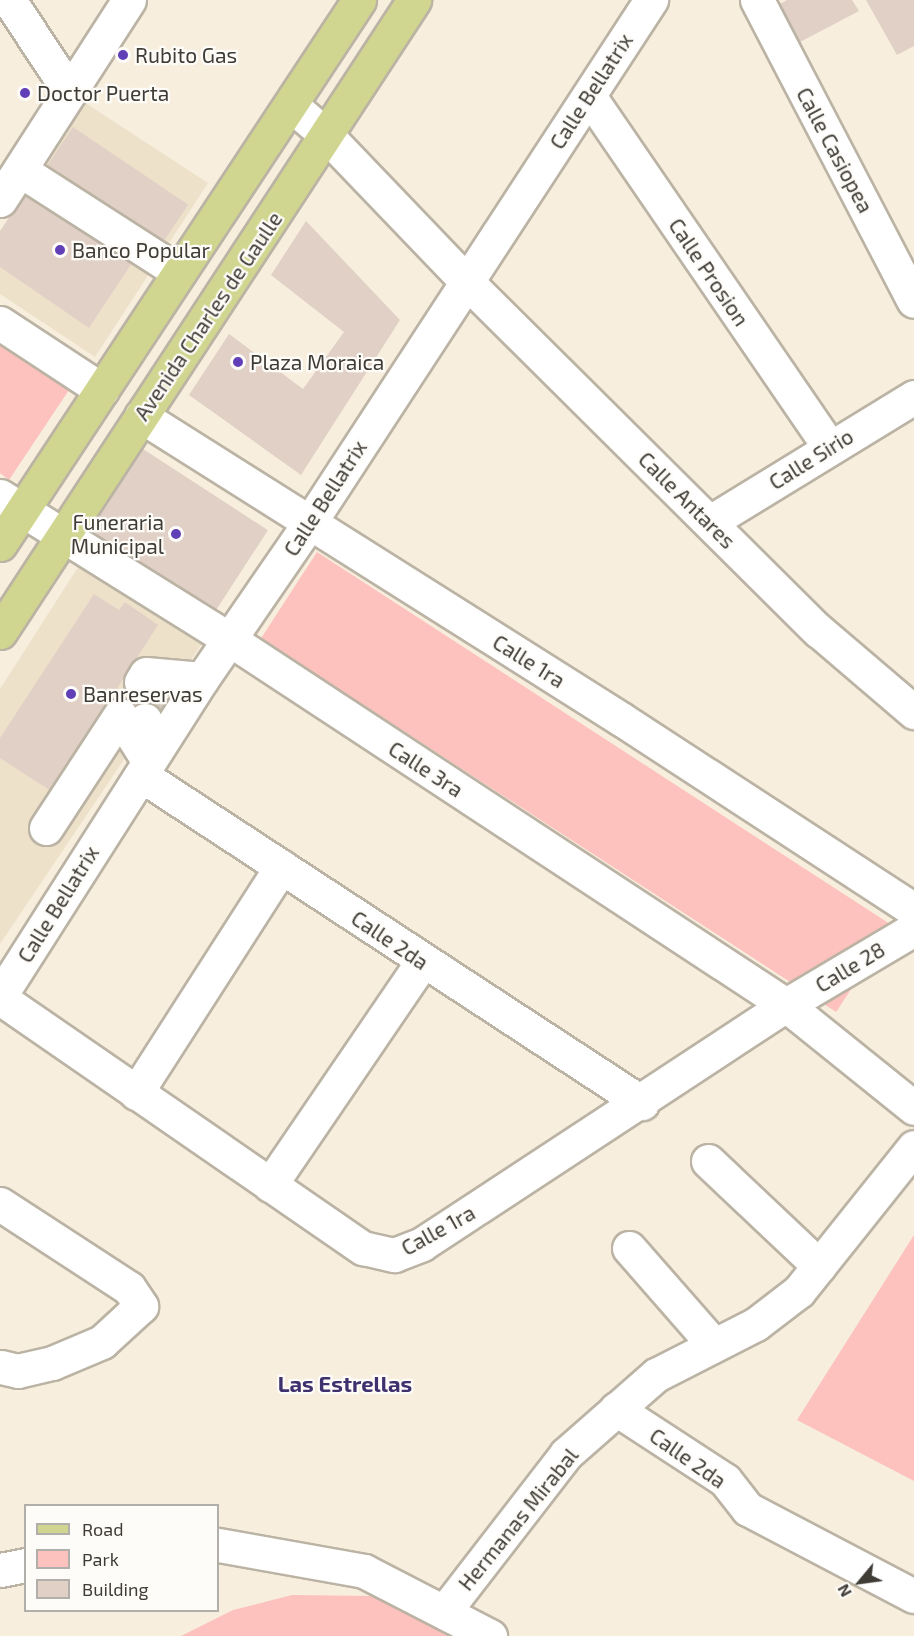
<!DOCTYPE html>
<html>
<head>
<meta charset="utf-8">
<style>
	body { margin:0 }
	#map { position:relative; width:914px; height:1636px; overflow:hidden; background:#f7eede; font-family:"Exo 2",sans-serif }
	div>[style] { position:absolute }
	.built>* { inset:0; background:#ede1ca }
	.green>* { inset:0; background:#fdc1be; transform-origin:0 0 }
	.building>* { inset:0; background:#e1d0c6; transform-origin:0 0 }
	.minor-tunnel>* { height:33px; margin-top:-16.5px; transform-origin:0; background:repeating-linear-gradient(90deg,#d2cabc 0 33px,transparent 0 49px) }
	.roads { filter:drop-shadow(2px 0 #bbb3a4) drop-shadow(-2px 0 #bbb3a4) drop-shadow(0 2px #bbb3a4) drop-shadow(0 -2px #bbb3a4) }
	.minor>* { height:33px; margin:-16.5px; padding:0 16.5px; transform-origin:16.5px; border-radius:16.5px; background:#fff }
	.major>* { height:33px; margin:-16.5px; padding:0 16.5px; transform-origin:16.5px; border-radius:16.5px; background:#d0d68f }
	.dots>* { width:16px; height:16px; translate:-50% -50%; box-sizing:border-box; border:3px solid #fefcf9; border-radius:50% }
	span { translate:-50% -50%; white-space:nowrap; text-align:center; line-height:1.15; -webkit-text-stroke:4.5px #fefcf9; paint-order:stroke }
	.poi-label { font-size:21px; color:#3f3c36 }
	.left { translate:0 -50%; text-align:left }
	.right { translate:-100% -50%; text-align:right }
	.street-label { font-size:21px; color:#3f3c36 }
	.neighbourhood-label { font-size:22px; color:#3e316d; font-weight:700 }
	.legend { position:absolute; left:24px; top:1504px; width:195px; height:108px; box-sizing:border-box; background:#fefcf9; border:2px solid #b2afab; margin:0; padding:8px 10px; list-style:none; font-size:18px; color:#3f3c36 }
	.legend li { display:flex; align-items:center; gap:12px; height:30px }
	.legend b { width:30px; border:2px solid #b2afab }
	.north { position:absolute; left:830px; top:1552px; width:60px; height:60px; -webkit-text-stroke:4px #fefcf9; paint-order:stroke; rotate:241deg; font-size:16px; font-weight:700; line-height:24px; text-align:center; color:#3f3c36 }
	.north::after { content:''; display:block; margin:auto; width:21px; height:27px; background:#3f3c36; clip-path:polygon(50% 0,100% 100%,50% 72%,0 100%) }
</style>
</head>
<body>
<div id="map">
	<div class="built">
		<i style="clip-path:polygon(84px 102px,208px 183px,95px 357px,0 294px,0 232px)"></i>
		<i style="clip-path:polygon(80px 564px,203px 642px,0 944px,0 689px)"></i>
	</div>
	<div class="green">
		<i style="clip-path:polygon(0 344px,69px 390px,9px 480px,0 473px)"></i>
		<i style="left:317px;top:552px;width:686px;height:103px;rotate:33deg"></i>
		<i style="clip-path:polygon(914px 1235px,914px 1481px,797px 1420px)"></i>
		<i style="clip-path:polygon(292px 1595px,371px 1596px,453px 1636px,181px 1636px,233px 1610px)"></i>
	</div>
	<div class="building">
		<i style="clip-path:polygon(787px 0,852px 0,859px 11px,800px 42px,780px 4px)"></i>
		<i style="clip-path:polygon(866px 0,914px 0,914px 46px,897px 55px)"></i>
		<i style="left:73px;top:127px;width:139px;height:48px;rotate:34deg"></i>
		<i style="clip-path:polygon(28px 189px,134px 260px,89px 328px,0 267px,0 231px)"></i>
		<i style="clip-path:polygon(306px 221px,400px 320px,301px 475px,189px 395px,229px 334px,303px 389px,344px 332px,271px 275px)"></i>
		<i style="left:143px;top:449px;width:149px;height:108px;rotate:33deg"></i>
		<i style="clip-path:polygon(94px 594px,119px 610px,125px 602px,158px 625px,51px 791px,0 758px,0 738px)"></i>
	</div>
	<div class="minor-tunnel">
		<i style="left:145px;top:720px;width:27px;rotate:-59deg"></i>
		<i style="left:159px;top:697px;width:7px"></i>
	</div>
	<div class="roads">
		<div class="minor">
			<i style="left:9px;top:0;width:110px;rotate:56.5deg"></i>
			<i style="left:757px;top:0;width:339px;rotate:62.5deg"></i>
			<i style="left:589px;top:96px;width:425px;rotate:55.6deg"></i>
			<i style="left:291px;top:105px;width:48px;rotate:40.7deg"></i>
			<i style="left:327px;top:136px;width:201px;rotate:46.2deg"></i>
			<i style="left:466px;top:281px;width:497px;rotate:44.8deg"></i>
			<i style="left:819px;top:631px;width:125px;rotate:40.5deg"></i>
			<i style="left:20px;top:170px;width:189px;rotate:32.7deg"></i>
			<i style="left:0;top:200px;width:238px;rotate:-57.2deg"></i>
			<i style="left:0;top:323px;width:122px;rotate:33.3deg"></i>
			<i style="left:141px;top:416px;width:568px;rotate:32.26deg"></i>
			<i style="left:621px;top:719px;width:350px;rotate:33.1deg"></i>
			<i style="left:0;top:496px;width:270px;rotate:32deg"></i>
			<i style="left:229px;top:639px;width:666px;rotate:33.31deg"></i>
			<i style="left:786px;top:1005px;width:164px;rotate:38.8deg"></i>
			<i style="left:710px;top:522px;width:239px;rotate:-31.5deg"></i>
			<i style="left:141px;top:682px;width:9px;rotate:-58deg"></i>
			<i style="left:146px;top:674px;width:56px;rotate:5.1deg"></i>
			<i style="left:145px;top:720px;width:21px;rotate:121deg"></i>
			<i style="left:134px;top:738px;width:28px;rotate:58deg"></i>
			<i style="left:141px;top:775px;width:599px;rotate:33.21deg"></i>
			<i style="left:46px;top:828px;width:135px;rotate:-56.8deg"></i>
			<i style="left:0;top:996px;width:376px;rotate:-57.5deg"></i>
			<i style="left:202px;top:679px;width:191px;rotate:-55.5deg"></i>
			<i style="left:310px;top:522px;width:624px;rotate:-56.85deg"></i>
			<i style="left:0;top:998px;width:441px;rotate:34.6deg"></i>
			<i style="left:363px;top:1248px;width:32px;rotate:13deg"></i>
			<i style="left:394px;top:1255px;width:30px;rotate:-21deg"></i>
			<i style="left:422px;top:1244px;width:435px;rotate:-33.3deg"></i>
			<i style="left:786px;top:1005px;width:149px;rotate:-30.7deg"></i>
			<i style="left:136px;top:1093px;width:269px;rotate:-57.3deg"></i>
			<i style="left:708px;top:1161px;width:153px;rotate:43.4deg"></i>
			<i style="left:270px;top:1185px;width:270px;rotate:-55.7deg"></i>
			<i style="left:0;top:1204px;width:154px;rotate:33.1deg"></i>
			<i style="left:129px;top:1288px;width:22px;rotate:56deg"></i>
			<i style="left:141px;top:1306px;width:53px;rotate:137.3deg"></i>
			<i style="left:102px;top:1342px;width:54px;rotate:157.2deg"></i>
			<i style="left:52px;top:1363px;width:35px;rotate:167deg"></i>
			<i style="left:18px;top:1371px;width:18px;rotate:-167deg"></i>
			<i style="left:629px;top:1248px;width:128px;rotate:48.8deg"></i>
			<i style="left:616px;top:1409px;width:130px;rotate:33.1deg"></i>
			<i style="left:725px;top:1480px;width:37px;rotate:52deg"></i>
			<i style="left:748px;top:1509px;width:187px;rotate:27.7deg"></i>
			<i style="left:218px;top:1545px;width:148px;rotate:10.1deg"></i>
			<i style="left:364px;top:1571px;width:142px;rotate:27.3deg"></i>
			<i style="left:0;top:1570px;width:26px;rotate:-11deg"></i>
			<i style="left:444px;top:1612px;width:200px;rotate:-52.3deg"></i>
			<i style="left:566px;top:1454px;width:120px;rotate:-41.3deg"></i>
			<i style="left:656px;top:1375px;width:112px;rotate:-27deg"></i>
			<i style="left:756px;top:1324px;width:54px;rotate:-37.5deg"></i>
			<i style="left:799px;top:1291px;width:184px;rotate:-51.4deg"></i>
		</div>
		<div class="major">
			<i style="left:0;top:544px;width:652px;rotate:-56.58deg"></i>
			<i style="left:0;top:632px;width:756px;rotate:-56.77deg"></i>
		</div>
	</div>
	<div class="dots">
		<i style="left:123px;top:55px;background:#603fb7"></i>
		<i style="left:25px;top:93px;background:#603fb7"></i>
		<i style="left:60px;top:250px;background:#603fb7"></i>
		<i style="left:238px;top:362px;background:#603fb7"></i>
		<i style="left:176px;top:534px;background:#603fb7"></i>
		<i style="left:71px;top:694px;background:#603fb7"></i>
	</div>
	<div class="poi-label">
		<span class="left" style="left:135px;top:55px">Rubito Gas</span>
		<span class="left" style="left:37px;top:93px">Doctor Puerta</span>
		<span class="left" style="left:72px;top:250px">Banco Popular</span>
		<span class="left" style="left:250px;top:362px">Plaza Moraica</span>
		<span class="right" style="left:164px;top:534px">Funeraria<br>Municipal</span>
		<span class="left" style="left:83px;top:694px">Banreservas</span>
	</div>
	<div class="street-label">
		<span style="left:591px;top:91px;rotate:-57deg">Calle Bellatrix</span>
		<span style="left:835px;top:150px;rotate:62deg">Calle Casiopea</span>
		<span style="left:709px;top:272px;rotate:56deg">Calle Prosion</span>
		<span style="left:208px;top:316px;rotate:-56deg">Avenida Charles de Gaulle</span>
		<span style="left:811px;top:459px;rotate:-32deg">Calle Sirio</span>
		<span style="left:325px;top:498px;rotate:-57deg">Calle Bellatrix</span>
		<span style="left:687px;top:500px;rotate:45deg">Calle Antares</span>
		<span style="left:529px;top:661px;rotate:32deg">Calle 1ra</span>
		<span style="left:426px;top:769px;rotate:33deg">Calle 3ra</span>
		<span style="left:58px;top:904px;rotate:-58deg">Calle Bellatrix</span>
		<span style="left:390px;top:940px;rotate:34deg">Calle 2da</span>
		<span style="left:850px;top:967px;rotate:-31deg">Calle 28</span>
		<span style="left:438px;top:1230px;rotate:-29deg">Calle 1ra</span>
		<span style="left:688px;top:1458px;rotate:35deg">Calle 2da</span>
		<span style="left:518px;top:1519px;rotate:-51deg">Hermanas Mirabal</span>
	</div>
	<div class="neighbourhood-label">
		<span style="left:345px;top:1384px">Las Estrellas</span>
	</div>
	<ul class="legend">
	<li><b style="height:8px;background:#d0d68f"></b>Road</li>
	<li><b style="height:16px;background:#fdc1be"></b>Park</li>
	<li><b style="height:16px;background:#e1d0c6"></b>Building</li>
	</ul>
	<div class="north">N</div>
</div>
</body>
</html>
